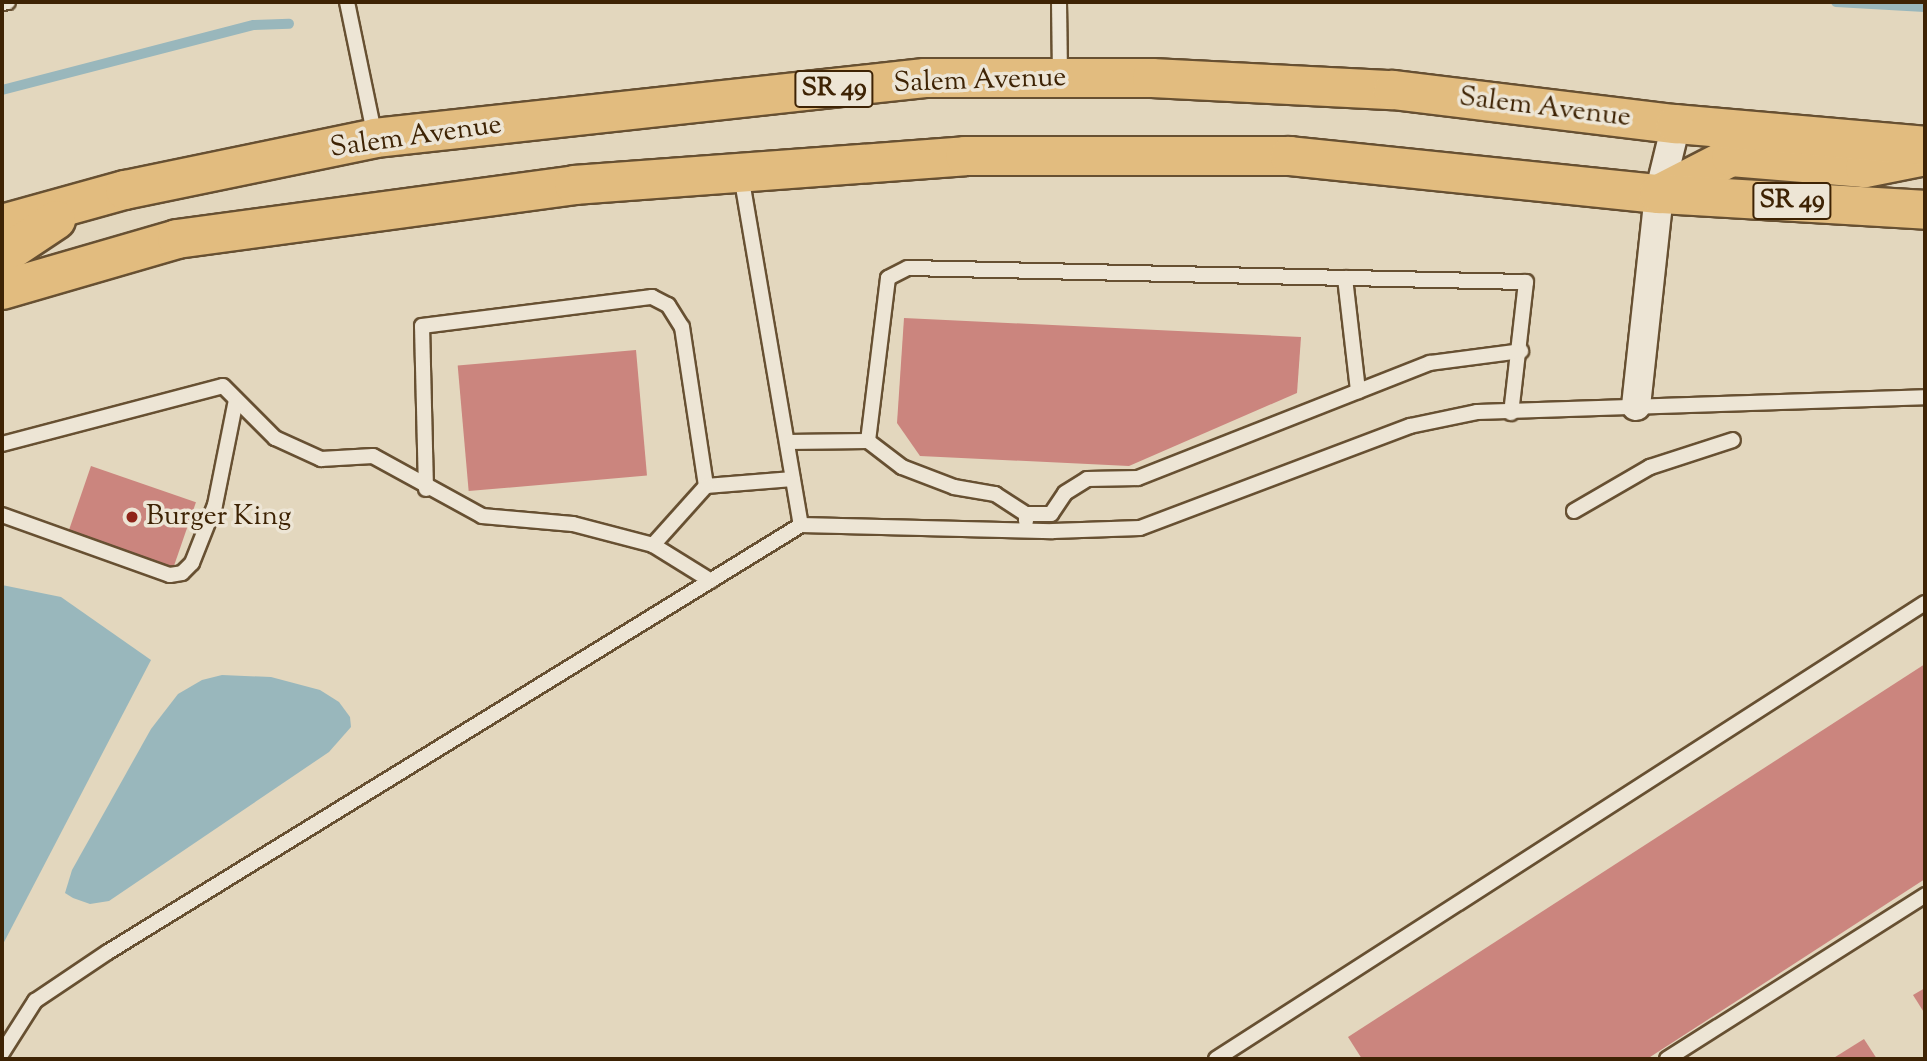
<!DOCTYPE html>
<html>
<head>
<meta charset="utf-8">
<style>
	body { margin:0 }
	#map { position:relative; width:1927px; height:1061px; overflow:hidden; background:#e3d7be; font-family:"Sorts Mill Goudy",serif }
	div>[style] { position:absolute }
	.water>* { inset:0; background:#99b7bc }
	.stream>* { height:10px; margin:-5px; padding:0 5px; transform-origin:5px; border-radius:5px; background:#99b7bc }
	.building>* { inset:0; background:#cb857e; transform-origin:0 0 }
	.roads { filter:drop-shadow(2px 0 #675032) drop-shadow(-2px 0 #675032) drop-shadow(0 2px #675032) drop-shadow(0 -2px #675032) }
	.lane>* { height:14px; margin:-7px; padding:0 7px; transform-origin:7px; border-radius:7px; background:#ede5d5 }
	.street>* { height:28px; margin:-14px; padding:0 14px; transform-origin:14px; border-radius:14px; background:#ede5d5 }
	.highway>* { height:38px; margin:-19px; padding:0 19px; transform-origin:19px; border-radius:19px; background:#e2bc7f }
	.dots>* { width:19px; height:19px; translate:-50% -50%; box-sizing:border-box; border:4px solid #ede5d5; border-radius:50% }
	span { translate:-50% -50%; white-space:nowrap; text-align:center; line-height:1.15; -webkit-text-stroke:7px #ede5d5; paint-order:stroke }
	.shield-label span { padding:2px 5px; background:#ede5d5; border:2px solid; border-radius:5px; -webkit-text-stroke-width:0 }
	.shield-label { font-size:26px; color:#3e2304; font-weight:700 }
	.street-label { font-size:28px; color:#3e2304 }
	.poi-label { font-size:28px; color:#3e2304 }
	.left { translate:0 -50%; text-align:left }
	.frame { position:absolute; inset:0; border:4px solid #3e2304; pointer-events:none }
</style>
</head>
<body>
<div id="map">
	<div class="water">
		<i style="clip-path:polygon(2px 585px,61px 597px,151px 660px,2px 946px)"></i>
		<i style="clip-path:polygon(222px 675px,271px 677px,320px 690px,339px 702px,350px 717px,351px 727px,329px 752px,109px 901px,90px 904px,73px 898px,65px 893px,72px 870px,151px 729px,178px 694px,202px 680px)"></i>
	</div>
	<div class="stream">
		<i style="left:1836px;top:2px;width:89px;rotate:3.2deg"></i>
		<i style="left:2px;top:90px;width:260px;rotate:-14.5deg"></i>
		<i style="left:254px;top:25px;width:35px;rotate:-2deg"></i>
	</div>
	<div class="building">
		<i style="clip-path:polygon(904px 318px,1301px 337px,1297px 393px,1129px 466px,920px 456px,897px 423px)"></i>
		<i style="left:636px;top:350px;width:126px;height:179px;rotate:85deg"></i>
		<i style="left:91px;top:466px;width:111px;height:70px;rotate:19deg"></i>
		<i style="clip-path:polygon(1925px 664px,1925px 879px,1647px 1059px,1362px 1059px,1348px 1037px)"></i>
		<i style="clip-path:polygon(1925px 988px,1925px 1014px,1913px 995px)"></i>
		<i style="clip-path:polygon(1864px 1039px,1877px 1059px,1832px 1059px)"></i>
	</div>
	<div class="roads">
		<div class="lane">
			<i style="left:347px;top:2px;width:138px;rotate:78.3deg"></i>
			<i style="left:1059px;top:2px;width:75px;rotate:89.2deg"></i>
			<i style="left:2px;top:3px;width:6px;rotate:-9deg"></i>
			<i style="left:741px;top:175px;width:355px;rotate:80.3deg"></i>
			<i style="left:1345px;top:278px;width:114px;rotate:83.4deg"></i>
			<i style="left:868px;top:441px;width:43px;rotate:37.4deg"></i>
			<i style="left:902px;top:467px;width:56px;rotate:21deg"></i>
			<i style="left:954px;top:487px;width:42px;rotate:9.7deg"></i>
			<i style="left:995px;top:494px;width:37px;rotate:33deg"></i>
			<i style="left:1026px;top:514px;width:7px;rotate:90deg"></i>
			<i style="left:787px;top:442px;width:81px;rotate:-0.7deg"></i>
			<i style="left:868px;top:441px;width:164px;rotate:-83deg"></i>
			<i style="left:888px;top:278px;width:22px;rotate:-27deg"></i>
			<i style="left:908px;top:268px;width:618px;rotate:1.3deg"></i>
			<i style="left:1526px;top:282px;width:132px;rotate:96.5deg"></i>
			<i style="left:2px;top:444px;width:228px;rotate:-14.7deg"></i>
			<i style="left:223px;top:386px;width:74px;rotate:45deg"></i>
			<i style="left:275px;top:438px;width:51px;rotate:24.5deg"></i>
			<i style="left:321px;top:459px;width:52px;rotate:-3.3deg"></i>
			<i style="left:373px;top:456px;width:124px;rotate:28.8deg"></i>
			<i style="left:482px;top:516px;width:91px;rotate:5deg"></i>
			<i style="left:573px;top:524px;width:83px;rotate:14.7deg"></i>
			<i style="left:653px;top:545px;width:68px;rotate:31.8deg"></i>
			<i style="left:426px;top:489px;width:163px;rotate:-91.4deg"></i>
			<i style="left:422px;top:326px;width:232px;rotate:-7.2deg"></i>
			<i style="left:652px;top:297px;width:18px;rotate:27deg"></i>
			<i style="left:668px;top:305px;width:26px;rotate:58deg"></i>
			<i style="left:682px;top:327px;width:161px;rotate:81.4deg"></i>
			<i style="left:706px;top:486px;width:87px;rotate:-4.6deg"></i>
			<i style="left:1574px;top:511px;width:88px;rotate:-30.1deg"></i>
			<i style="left:1650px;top:467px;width:87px;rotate:-18deg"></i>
			<i style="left:1026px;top:514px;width:25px"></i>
			<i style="left:1051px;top:514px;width:25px;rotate:-56deg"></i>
			<i style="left:1065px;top:493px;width:26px;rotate:-32deg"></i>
			<i style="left:1087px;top:479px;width:51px;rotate:-1.1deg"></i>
			<i style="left:1138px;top:478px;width:314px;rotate:-21.5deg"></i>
			<i style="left:1430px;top:363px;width:92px;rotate:-7.5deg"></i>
			<i style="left:2px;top:515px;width:178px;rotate:19.7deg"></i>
			<i style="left:170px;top:575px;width:12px;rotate:-9deg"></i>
			<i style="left:182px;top:573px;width:14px;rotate:-45deg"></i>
			<i style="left:192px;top:563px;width:62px;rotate:-68.4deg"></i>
			<i style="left:215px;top:505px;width:107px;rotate:-78.7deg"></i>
			<i style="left:653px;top:545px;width:79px;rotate:-48.1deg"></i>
			<i style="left:2px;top:1053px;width:62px;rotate:-57.6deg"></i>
			<i style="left:35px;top:1001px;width:88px;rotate:-33.9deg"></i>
			<i style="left:108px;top:952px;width:814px;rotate:-31.64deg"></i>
			<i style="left:801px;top:525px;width:252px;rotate:1.4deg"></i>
			<i style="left:1053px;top:531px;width:87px;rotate:-2deg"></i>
			<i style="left:1140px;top:528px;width:289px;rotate:-20.7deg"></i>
			<i style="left:1410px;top:426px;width:68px;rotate:-11.8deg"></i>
			<i style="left:1477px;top:412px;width:448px;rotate:-1.9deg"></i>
			<i style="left:1216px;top:1059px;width:843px;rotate:-32.75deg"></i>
			<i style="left:1667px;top:1059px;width:306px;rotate:-32.4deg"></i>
		</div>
		<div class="street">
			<i style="left:1636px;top:406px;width:213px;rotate:-83.8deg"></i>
			<i style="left:1659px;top:194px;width:72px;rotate:-76.3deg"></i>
		</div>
		<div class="highway">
			<i style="left:1659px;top:194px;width:81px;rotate:-27.2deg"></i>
			<i style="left:1731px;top:157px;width:134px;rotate:4.7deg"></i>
			<i style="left:1865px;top:168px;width:56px;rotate:-11.3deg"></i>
			<i style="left:2px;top:224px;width:128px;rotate:-15.5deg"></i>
			<i style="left:125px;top:190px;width:255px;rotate:-11.7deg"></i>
			<i style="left:375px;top:138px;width:553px;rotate:-6.23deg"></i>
			<i style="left:925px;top:78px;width:227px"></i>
			<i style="left:1152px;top:78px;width:241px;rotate:2.9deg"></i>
			<i style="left:1393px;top:90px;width:285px;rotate:6.9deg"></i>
			<i style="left:1676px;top:124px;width:250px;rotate:5deg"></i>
			<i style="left:2px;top:256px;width:65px;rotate:-33.7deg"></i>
			<i style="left:2px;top:290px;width:182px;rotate:-16.2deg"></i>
			<i style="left:177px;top:239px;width:401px;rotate:-7.7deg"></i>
			<i style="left:574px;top:185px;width:392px;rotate:-4.2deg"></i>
			<i style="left:965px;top:156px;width:325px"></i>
			<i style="left:1290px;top:156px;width:371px;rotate:5.9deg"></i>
			<i style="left:1659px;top:194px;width:266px;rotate:3.4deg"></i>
		</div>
	</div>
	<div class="dots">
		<i style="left:132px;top:517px;background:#8f2418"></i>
	</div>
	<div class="shield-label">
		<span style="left:834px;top:89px">SR 49</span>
		<span style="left:1792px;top:201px">SR 49</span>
	</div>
	<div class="street-label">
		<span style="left:980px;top:81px;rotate:-2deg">Salem Avenue</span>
		<span style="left:1545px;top:108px;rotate:7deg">Salem Avenue</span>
		<span style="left:416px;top:137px;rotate:-8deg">Salem Avenue</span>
	</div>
	<div class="poi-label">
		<span class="left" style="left:146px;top:517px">Burger King</span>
	</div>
	<div class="frame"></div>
</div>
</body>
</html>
